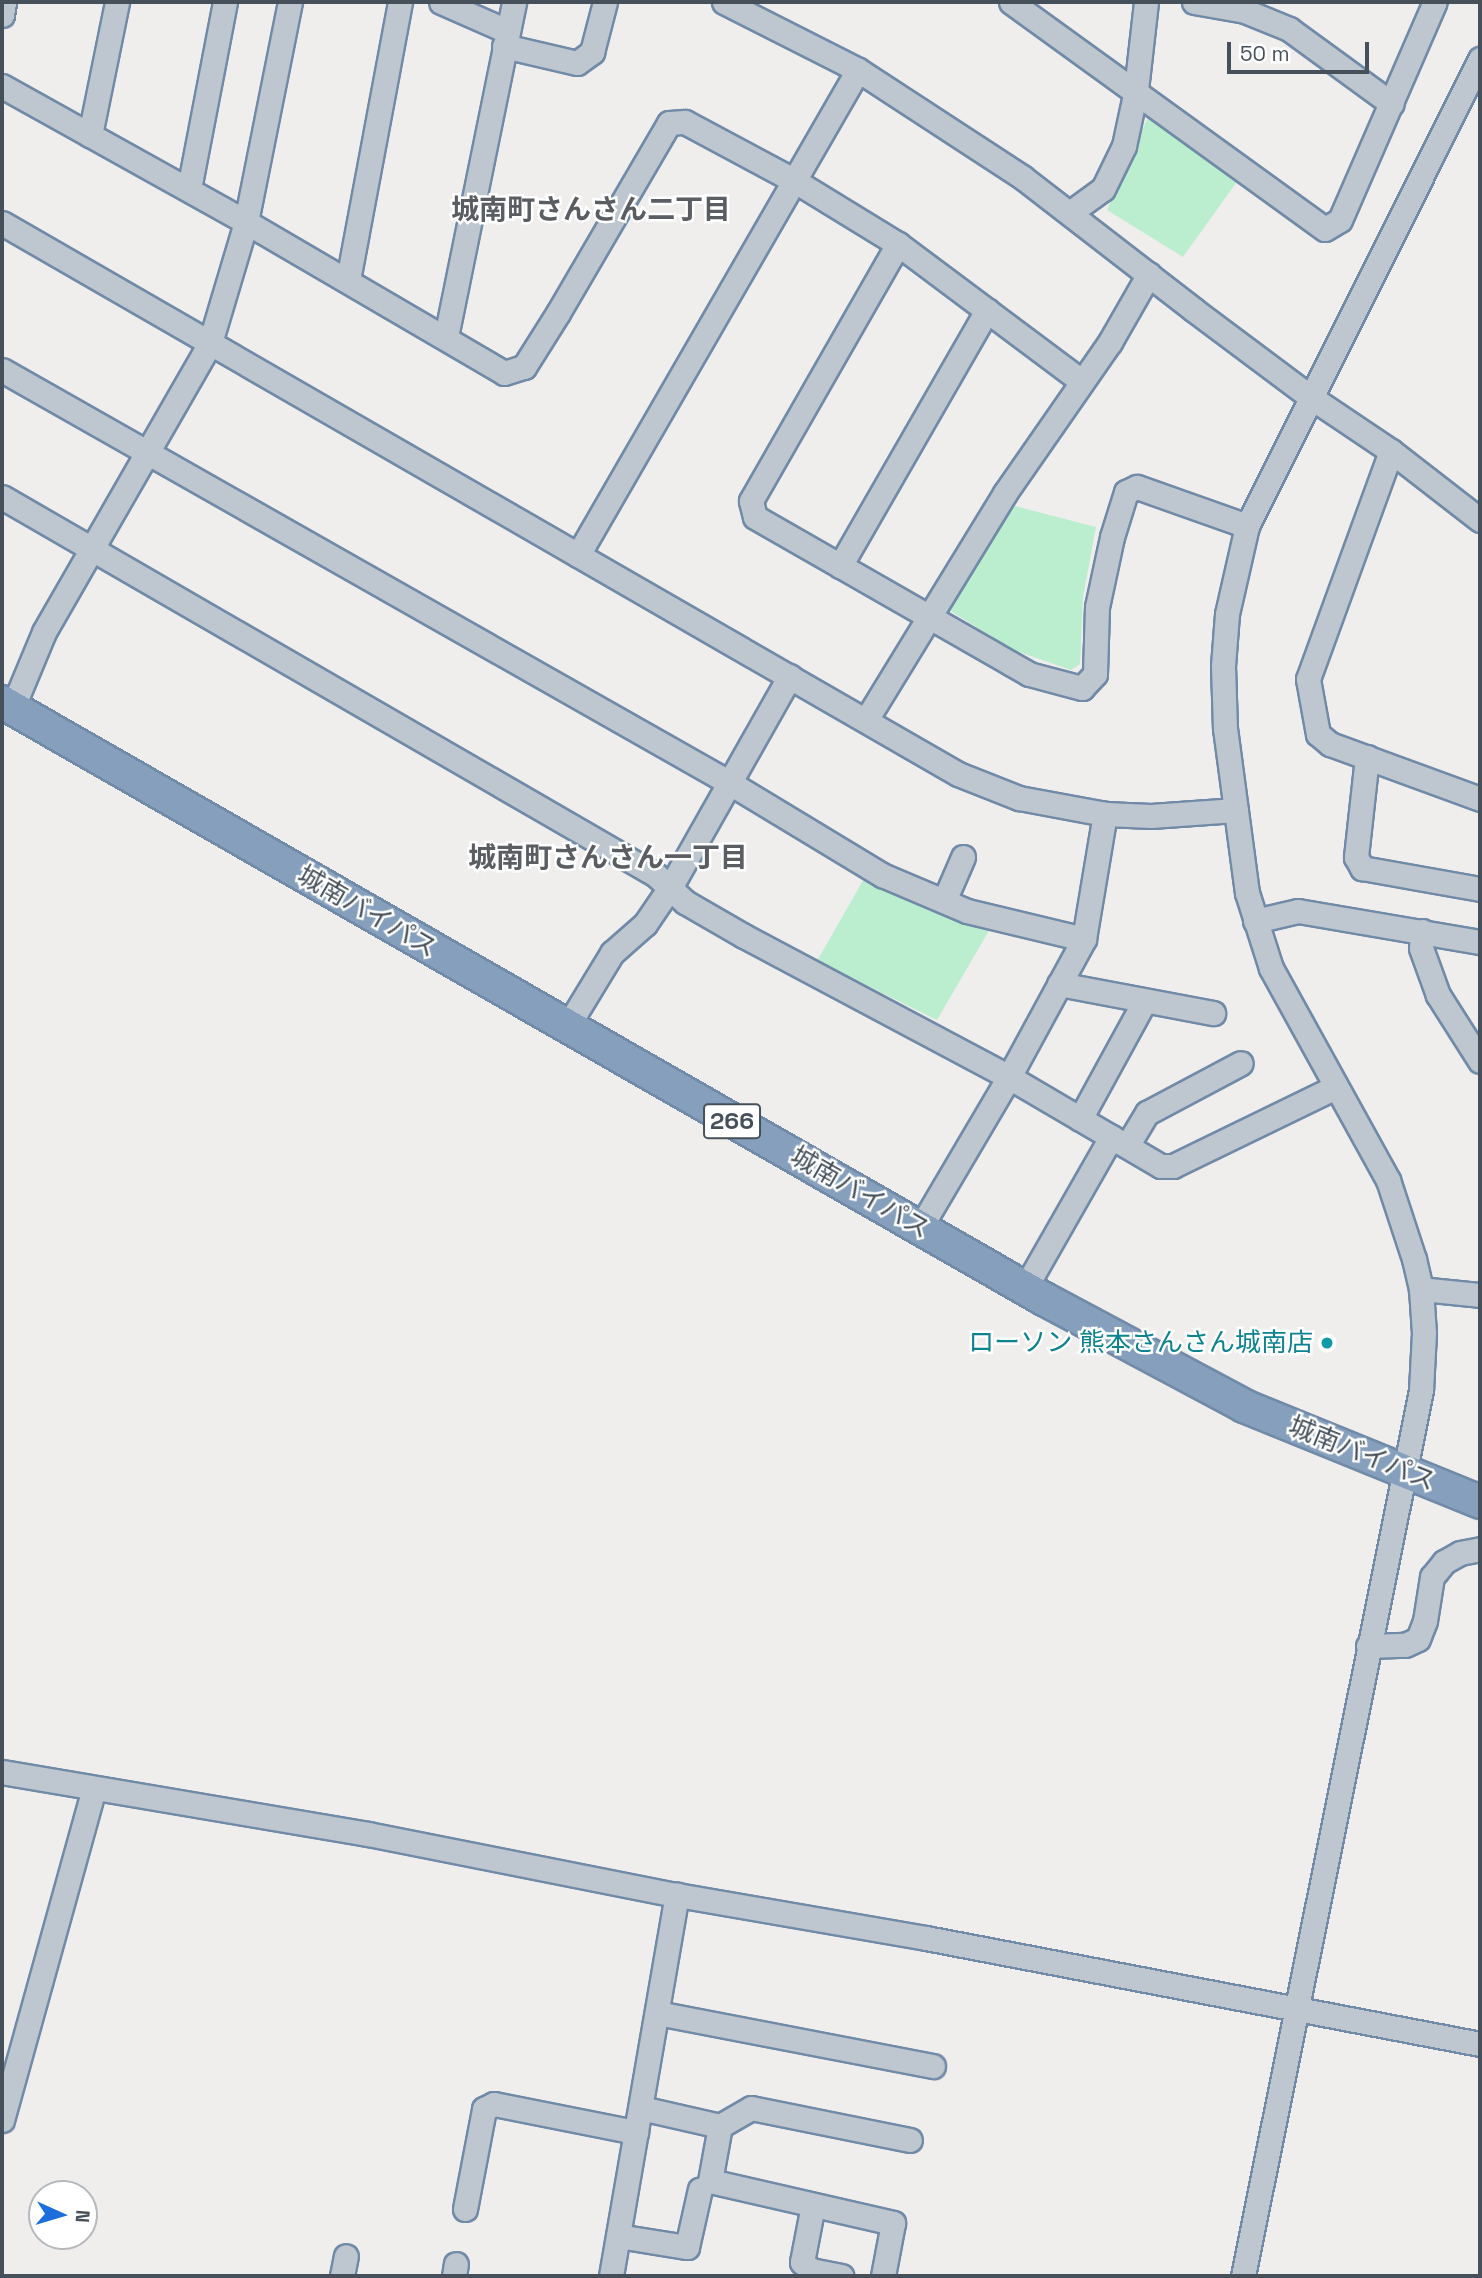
<!DOCTYPE html>
<html>
<head>
<meta charset="utf-8">
<style>
	body { margin:0 }
	#map { position:relative; width:1482px; height:2278px; overflow:hidden; background:#f0eded; font-family:"Space Grotesk","Noto Sans JP",sans-serif }
	div>[style] { position:absolute }
	.green>* { inset:0; background:#bbeecf }
	.roads { filter:drop-shadow(2px 0 #708aa7) drop-shadow(-2px 0 #708aa7) drop-shadow(0 2px #708aa7) drop-shadow(0 -2px #708aa7) }
	.minor>* { height:23px; margin:-11.5px; padding:0 11.5px; transform-origin:11.5px; border-radius:11.5px; background:#bec7cf }
	.highway>* { height:32px; margin:-16px; padding:0 16px; transform-origin:16px; border-radius:16px; background:#859fbc }
	.dots>* { width:19px; height:19px; translate:-50% -50%; box-sizing:border-box; border:4px solid #fff; border-radius:50% }
	span { translate:-50% -50%; white-space:nowrap; text-align:center; line-height:1.15; -webkit-text-stroke:5px #fff; paint-order:stroke }
	.shield-label span { padding:2px 5px; background:#fff; border:2px solid; border-radius:5px; -webkit-text-stroke-width:0 }
	.shield-label { font-size:24px; color:#46505a; font-weight:700 }
	.street-label { font-size:26px; color:#46505a }
	.culture-label { font-size:26px; color:#0d838f }
	.right { translate:-100% -50%; text-align:right }
	.neighbourhood-label { font-size:28px; color:#5a5d62; font-weight:700 }
	.frame { position:absolute; inset:0; border:4px solid #46505a; pointer-events:none }
	.north { position:absolute; left:28px; top:2180px; width:70px; height:70px; box-sizing:border-box; background:#fff; border:2px solid #b5b9bd; border-radius:50%; rotate:94deg; font-size:19px; font-weight:700; line-height:28px; text-align:center; color:#46505a }
	.north::after { content:''; display:block; margin:auto; width:24px; height:32px; background:#1b6edb; clip-path:polygon(50% 0,100% 100%,50% 72%,0 100%) }
	.scale { position:absolute; left:1227px; top:42px; width:142px; height:32px; box-sizing:border-box; border:4px solid #46505a; border-top:0; padding-left:9px; font-size:21px; line-height:24px; white-space:nowrap; color:#46505a; -webkit-text-stroke:5px #fff; paint-order:stroke }
</style>
</head>
<body>
<div id="map">
	<div class="green">
		<i style="clip-path:polygon(1149px 115px,1236px 183px,1183px 257px,1107px 210px)"></i>
		<i style="clip-path:polygon(1007px 504px,1096px 527px,1083px 597px,1080px 664px,1071px 670px,1013px 650px,949px 610px)"></i>
		<i style="clip-path:polygon(865px 877px,990px 929px,937px 1020px,817px 961px)"></i>
	</div>
	<div class="roads">
		<div class="minor">
			<i style="left:441px;top:2px;width:72px;rotate:23.7deg"></i>
			<i style="left:724px;top:2px;width:150px;rotate:26.9deg"></i>
			<i style="left:858px;top:70px;width:196px;rotate:33.1deg"></i>
			<i style="left:1022px;top:177px;width:217px;rotate:37.7deg"></i>
			<i style="left:1194px;top:310px;width:144px;rotate:36.8deg"></i>
			<i style="left:1309px;top:396px;width:99px;rotate:33.9deg"></i>
			<i style="left:1391px;top:451px;width:113px;rotate:37.8deg"></i>
			<i style="left:1011px;top:2px;width:387px;rotate:35.9deg"></i>
			<i style="left:1325px;top:229px;width:17px;rotate:-31deg"></i>
			<i style="left:1340px;top:220px;width:238px;rotate:-66.5deg"></i>
			<i style="left:1194px;top:2px;width:52px;rotate:10deg"></i>
			<i style="left:1245px;top:11px;width:48px;rotate:22.2deg"></i>
			<i style="left:1289px;top:29px;width:127px;rotate:36.1deg"></i>
			<i style="left:2px;top:15px;width:13px;rotate:-81deg"></i>
			<i style="left:504px;top:46px;width:75px;rotate:13.1deg"></i>
			<i style="left:577px;top:63px;width:19px;rotate:-36deg"></i>
			<i style="left:592px;top:52px;width:52px;rotate:-75.4deg"></i>
			<i style="left:2px;top:86px;width:279px;rotate:29.1deg"></i>
			<i style="left:246px;top:222px;width:299px;rotate:30.3deg"></i>
			<i style="left:504px;top:373px;width:21px;rotate:-17deg"></i>
			<i style="left:524px;top:367px;width:64px;rotate:-57.8deg"></i>
			<i style="left:558px;top:313px;width:220px;rotate:-59.7deg"></i>
			<i style="left:669px;top:123px;width:16px;rotate:-4deg"></i>
			<i style="left:685px;top:122px;width:125px;rotate:28.2deg"></i>
			<i style="left:795px;top:181px;width:121px;rotate:31.5deg"></i>
			<i style="left:898px;top:244px;width:229px;rotate:36.8deg"></i>
			<i style="left:90px;top:135px;width:136px;rotate:-78.5deg"></i>
			<i style="left:189px;top:189px;width:190px;rotate:-79.1deg"></i>
			<i style="left:1071px;top:212px;width:39px;rotate:-36deg"></i>
			<i style="left:1103px;top:189px;width:48px;rotate:-64deg"></i>
			<i style="left:1124px;top:146px;width:57px;rotate:-77.9deg"></i>
			<i style="left:1136px;top:90px;width:89px;rotate:-83.5deg"></i>
			<i style="left:2px;top:223px;width:1103px;rotate:29.96deg"></i>
			<i style="left:958px;top:774px;width:66px;rotate:21.5deg"></i>
			<i style="left:1019px;top:798px;width:87px;rotate:10.5deg"></i>
			<i style="left:1105px;top:814px;width:46px;rotate:2.5deg"></i>
			<i style="left:1151px;top:816px;width:85px;rotate:-4deg"></i>
			<i style="left:898px;top:244px;width:296px;rotate:119.8deg"></i>
			<i style="left:751px;top:501px;width:16px;rotate:76deg"></i>
			<i style="left:755px;top:517px;width:316px;rotate:29.8deg"></i>
			<i style="left:1029px;top:674px;width:55px;rotate:14.8deg"></i>
			<i style="left:1082px;top:688px;width:19px;rotate:-47deg"></i>
			<i style="left:1095px;top:674px;width:67px;rotate:-88.3deg"></i>
			<i style="left:1097px;top:607px;width:72px;rotate:-77.9deg"></i>
			<i style="left:1112px;top:537px;width:47px;rotate:-72.7deg"></i>
			<i style="left:1126px;top:492px;width:12px;rotate:-24deg"></i>
			<i style="left:1137px;top:487px;width:117px;rotate:19.5deg"></i>
			<i style="left:348px;top:280px;width:283px;rotate:-79.4deg"></i>
			<i style="left:446px;top:337px;width:342px;rotate:-78.5deg"></i>
			<i style="left:2px;top:370px;width:837px;rotate:29.57deg"></i>
			<i style="left:730px;top:783px;width:178px;rotate:31.2deg"></i>
			<i style="left:882px;top:875px;width:92px;rotate:23deg"></i>
			<i style="left:967px;top:911px;width:120px;rotate:13.5deg"></i>
			<i style="left:1391px;top:451px;width:243px;rotate:110deg"></i>
			<i style="left:1308px;top:679px;width:56px;rotate:79.7deg"></i>
			<i style="left:1318px;top:734px;width:16px;rotate:40deg"></i>
			<i style="left:1330px;top:744px;width:160px;rotate:20.1deg"></i>
			<i style="left:2px;top:497px;width:755px;rotate:30.03deg"></i>
			<i style="left:656px;top:875px;width:40px;rotate:43deg"></i>
			<i style="left:685px;top:902px;width:68px;rotate:30deg"></i>
			<i style="left:744px;top:936px;width:300px;rotate:28deg"></i>
			<i style="left:1009px;top:1077px;width:176px;rotate:30.4deg"></i>
			<i style="left:1161px;top:1166px;width:12px"></i>
			<i style="left:1173px;top:1166px;width:181px;rotate:-25.9deg"></i>
			<i style="left:578px;top:555px;width:560px;rotate:-60deg"></i>
			<i style="left:840px;top:566px;width:295px;rotate:-60.1deg"></i>
			<i style="left:12px;top:709px;width:83px;rotate:-67.4deg"></i>
			<i style="left:44px;top:632px;width:333px;rotate:-60.1deg"></i>
			<i style="left:210px;top:343px;width:126px;rotate:-73.4deg"></i>
			<i style="left:246px;top:222px;width:224px;rotate:-78.7deg"></i>
			<i style="left:866px;top:720px;width:266px;rotate:-58.5deg"></i>
			<i style="left:1005px;top:493px;width:184px;rotate:-55.2deg"></i>
			<i style="left:1110px;top:342px;width:78px;rotate:-60.2deg"></i>
			<i style="left:1367px;top:757px;width:101px;rotate:96.3deg"></i>
			<i style="left:1356px;top:857px;width:13px;rotate:61deg"></i>
			<i style="left:1362px;top:868px;width:120px;rotate:10.1deg"></i>
			<i style="left:944px;top:901px;width:48px;rotate:-66.6deg"></i>
			<i style="left:1255px;top:921px;width:44px;rotate:-13.1deg"></i>
			<i style="left:1298px;top:911px;width:185px;rotate:9.7deg"></i>
			<i style="left:1422px;top:931px;width:17px;rotate:93deg"></i>
			<i style="left:1421px;top:948px;width:50px;rotate:70.1deg"></i>
			<i style="left:1438px;top:995px;width:78px;rotate:57.5deg"></i>
			<i style="left:1059px;top:984px;width:157px;rotate:10.7deg"></i>
			<i style="left:567px;top:1027px;width:87px;rotate:-58.7deg"></i>
			<i style="left:612px;top:953px;width:44px;rotate:-41.3deg"></i>
			<i style="left:645px;top:924px;width:46px;rotate:-55.6deg"></i>
			<i style="left:671px;top:886px;width:241px;rotate:-60.5deg"></i>
			<i style="left:1080px;top:1119px;width:133px;rotate:-61.3deg"></i>
			<i style="left:1127px;top:1146px;width:39px;rotate:-59deg"></i>
			<i style="left:1147px;top:1113px;width:106px;rotate:-28deg"></i>
			<i style="left:920px;top:1228px;width:175px;rotate:-59.5deg"></i>
			<i style="left:1009px;top:1077px;width:157px;rotate:-61.5deg"></i>
			<i style="left:1084px;top:939px;width:127px;rotate:-80.5deg"></i>
			<i style="left:1025px;top:1288px;width:174px;rotate:-60.3deg"></i>
			<i style="left:1421px;top:1289px;width:59px;rotate:5.8deg"></i>
			<i style="left:1368px;top:1646px;width:37px;rotate:-2deg"></i>
			<i style="left:1405px;top:1645px;width:14px;rotate:-25deg"></i>
			<i style="left:1418px;top:1639px;width:19px;rotate:-69deg"></i>
			<i style="left:1425px;top:1621px;width:45px;rotate:-81deg"></i>
			<i style="left:1432px;top:1577px;width:19px;rotate:-51deg"></i>
			<i style="left:1444px;top:1562px;width:18px;rotate:-29deg"></i>
			<i style="left:1460px;top:1553px;width:20px;rotate:-11deg"></i>
			<i style="left:2px;top:1772px;width:371px;rotate:9.6deg"></i>
			<i style="left:368px;top:1834px;width:315px;rotate:11.2deg"></i>
			<i style="left:677px;top:1895px;width:253px;rotate:9.8deg"></i>
			<i style="left:926px;top:1938px;width:564px;rotate:10.83deg"></i>
			<i style="left:657px;top:2013px;width:281px;rotate:10.9deg"></i>
			<i style="left:641px;top:2108px;width:81px;rotate:12.8deg"></i>
			<i style="left:720px;top:2126px;width:36px;rotate:-30deg"></i>
			<i style="left:751px;top:2108px;width:162px;rotate:11.4deg"></i>
			<i style="left:2px;top:2120px;width:344px;rotate:-74.5deg"></i>
			<i style="left:720px;top:2126px;width:56px;rotate:100.3deg"></i>
			<i style="left:710px;top:2181px;width:188px;rotate:12.9deg"></i>
			<i style="left:893px;top:2223px;width:54px;rotate:100.7deg"></i>
			<i style="left:813px;top:2205px;width:58px;rotate:100.9deg"></i>
			<i style="left:802px;top:2262px;width:12px;rotate:42deg"></i>
			<i style="left:811px;top:2270px;width:31px;rotate:11deg"></i>
			<i style="left:465px;top:2209px;width:102px;rotate:-79.2deg"></i>
			<i style="left:484px;top:2109px;width:11px;rotate:-27deg"></i>
			<i style="left:494px;top:2104px;width:145px;rotate:11.2deg"></i>
			<i style="left:618px;top:2236px;width:70px;rotate:9.1deg"></i>
			<i style="left:687px;top:2247px;width:59px;rotate:-77.4deg"></i>
			<i style="left:342px;top:2276px;width:20px;rotate:-79deg"></i>
			<i style="left:454px;top:2276px;width:12px;rotate:-81deg"></i>
			<i style="left:611px;top:2276px;width:387px;rotate:-80.2deg"></i>
			<i style="left:1243px;top:2276px;width:904px;rotate:-78.64deg"></i>
			<i style="left:1421px;top:1390px;width:57px;rotate:-87deg"></i>
			<i style="left:1424px;top:1333px;width:44px;rotate:-93.9deg"></i>
			<i style="left:1421px;top:1289px;width:31px;rotate:-103deg"></i>
			<i style="left:1414px;top:1259px;width:83px;rotate:-108.2deg"></i>
			<i style="left:1388px;top:1180px;width:242px;rotate:-118.9deg"></i>
			<i style="left:1271px;top:968px;width:79px;rotate:-107.7deg"></i>
			<i style="left:1247px;top:893px;width:165px;rotate:-97.6deg"></i>
			<i style="left:1225px;top:729px;width:63px;rotate:-91.8deg"></i>
			<i style="left:1223px;top:666px;width:52px;rotate:-85.6deg"></i>
			<i style="left:1227px;top:614px;width:90px;rotate:-77.2deg"></i>
			<i style="left:1247px;top:526px;width:522px;rotate:-63.48deg"></i>
		</div>
		<div class="highway">
			<i style="left:2px;top:702px;width:1201px;rotate:29.81deg"></i>
			<i style="left:1044px;top:1299px;width:227px;rotate:28.1deg"></i>
			<i style="left:1244px;top:1406px;width:255px;rotate:22.1deg"></i>
		</div>
	</div>
	<div class="dots">
		<i style="left:1327px;top:1343px;background:#0f9aa8"></i>
	</div>
	<div class="shield-label">
		<span style="left:732px;top:1121px">266</span>
	</div>
	<div class="street-label">
		<span style="left:367px;top:912px;rotate:30deg">城南バイパス</span>
		<span style="left:860px;top:1193px;rotate:30deg">城南バイパス</span>
		<span style="left:1362px;top:1454px;rotate:22deg">城南バイパス</span>
	</div>
	<div class="culture-label">
		<span class="right" style="left:1313px;top:1343px">ローソン 熊本さんさん城南店</span>
	</div>
	<div class="neighbourhood-label">
		<span style="left:591px;top:209px">城南町さんさん二丁目</span>
		<span style="left:608px;top:857px">城南町さんさん一丁目</span>
	</div>
	<div class="frame"></div>
	<div class="north">N</div>
	<div class="scale">50 m</div>
</div>
</body>
</html>
